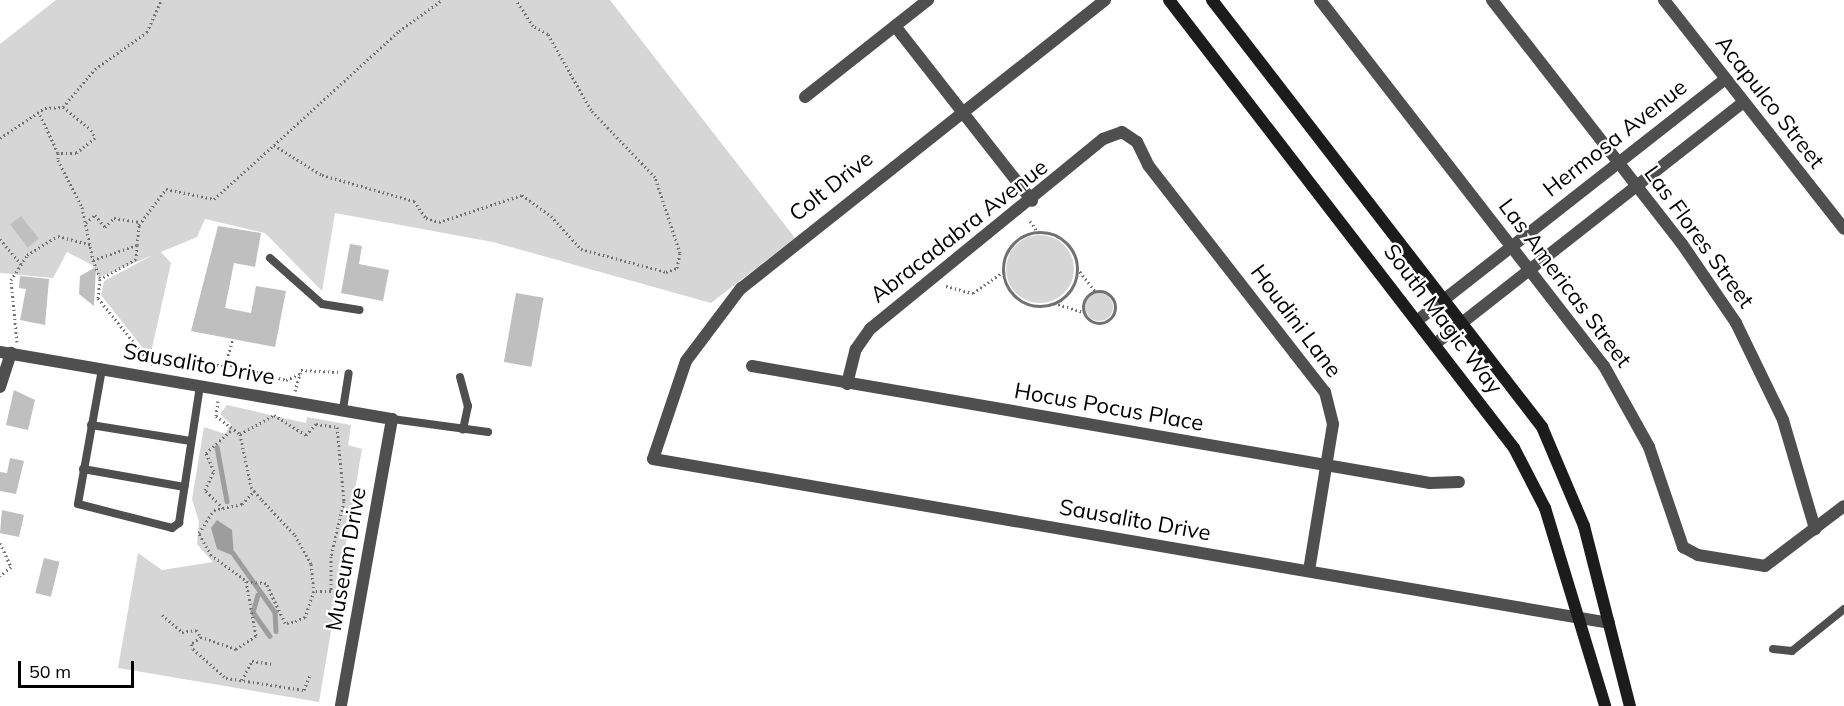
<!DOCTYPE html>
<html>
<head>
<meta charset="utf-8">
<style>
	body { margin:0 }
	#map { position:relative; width:1844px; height:706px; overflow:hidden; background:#fff; font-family:Mulish,sans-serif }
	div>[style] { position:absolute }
	.green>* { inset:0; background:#d6d6d6 }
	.round { border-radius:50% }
	.water>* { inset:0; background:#9d9d9d }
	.stream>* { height:4.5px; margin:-2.25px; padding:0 2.25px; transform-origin:2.25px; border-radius:2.25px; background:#9d9d9d }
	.building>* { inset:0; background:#bfbfbf; transform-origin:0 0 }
	.path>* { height:3px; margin-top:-1.5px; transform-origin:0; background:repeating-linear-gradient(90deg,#717171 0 1.5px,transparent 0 4.5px) }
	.path>.ring { margin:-1.5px; padding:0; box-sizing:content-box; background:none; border:3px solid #717171; border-radius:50% }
	.lane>* { height:8px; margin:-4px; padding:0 4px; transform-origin:4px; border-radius:4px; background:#4f4f4f }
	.street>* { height:12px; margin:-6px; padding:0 6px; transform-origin:6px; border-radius:6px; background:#4f4f4f }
	.secondary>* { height:12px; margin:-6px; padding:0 6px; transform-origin:6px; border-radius:6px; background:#1c1c1c }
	span { translate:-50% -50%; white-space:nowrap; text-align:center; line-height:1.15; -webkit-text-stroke:4.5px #fff; paint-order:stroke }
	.street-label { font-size:22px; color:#000 }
	.scale { position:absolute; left:18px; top:661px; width:116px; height:27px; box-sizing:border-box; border:3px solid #000; border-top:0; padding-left:8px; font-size:18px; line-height:21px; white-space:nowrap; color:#000; -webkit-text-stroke:4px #fff; paint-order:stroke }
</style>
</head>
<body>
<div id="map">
	<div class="green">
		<i style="clip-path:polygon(56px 0,610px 0,795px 238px,711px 303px,493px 242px,335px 213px,322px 291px,265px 233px,205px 219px,197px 237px,161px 252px,171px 263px,150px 357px,101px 295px,104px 281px,153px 255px,98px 278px,94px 266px,67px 252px,53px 278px,0 273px,0 44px)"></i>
		<i class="round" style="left:1006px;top:235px;width:68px;height:68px"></i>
		<i class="round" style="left:1085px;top:293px;width:28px;height:28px"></i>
		<i style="clip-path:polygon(227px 405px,306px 423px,307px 417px,351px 425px,348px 445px,362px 449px,319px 702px,118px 668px,138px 553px,162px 570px,213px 562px,197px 544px,199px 522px,192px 499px,204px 427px,225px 434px,231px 424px,220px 414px)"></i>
	</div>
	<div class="water">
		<i style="clip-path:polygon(217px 520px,232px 530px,234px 556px,217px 549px,211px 528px)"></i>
	</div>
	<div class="stream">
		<i style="left:217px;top:447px;width:55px;rotate:79.5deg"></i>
		<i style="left:233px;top:553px;width:72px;rotate:54.6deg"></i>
		<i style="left:275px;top:612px;width:19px;rotate:87deg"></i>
		<i style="left:258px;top:595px;width:18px;rotate:106deg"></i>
		<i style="left:253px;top:612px;width:29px;rotate:55deg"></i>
	</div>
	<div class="building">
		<i style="left:21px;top:216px;width:29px;height:14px;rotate:52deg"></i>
		<i style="clip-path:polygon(218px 226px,261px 233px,255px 267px,234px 263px,225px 308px,251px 313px,256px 286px,286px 291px,275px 347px,191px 331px)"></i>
		<i style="clip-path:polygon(350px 244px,362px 246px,359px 264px,389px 270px,383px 301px,341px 293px)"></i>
		<i style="clip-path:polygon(96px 267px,94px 306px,79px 294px,80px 276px)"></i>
		<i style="clip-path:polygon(20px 276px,49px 279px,45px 325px,20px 320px,26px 289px,19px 288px)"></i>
		<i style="left:516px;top:293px;width:28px;height:70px;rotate:10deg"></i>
		<i style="clip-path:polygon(14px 390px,35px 400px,28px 430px,6px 425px)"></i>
		<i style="clip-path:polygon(10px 458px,24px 461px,16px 494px,0 491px,0 472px,7px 473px)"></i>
		<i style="clip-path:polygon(2px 510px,24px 515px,19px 537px,0 533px)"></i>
		<i style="left:44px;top:558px;width:16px;height:36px;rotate:14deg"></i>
	</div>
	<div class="path">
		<i style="left:63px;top:107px;width:50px;rotate:-49.9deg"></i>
		<i style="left:95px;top:69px;width:64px;rotate:-35.4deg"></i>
		<i style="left:147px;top:32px;width:35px;rotate:-66deg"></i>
		<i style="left:40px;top:115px;width:42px;rotate:64.7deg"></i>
		<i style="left:0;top:138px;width:54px;rotate:-33.7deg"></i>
		<i style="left:45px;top:108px;width:18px;rotate:-3deg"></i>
		<i style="left:63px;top:107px;width:36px;rotate:39deg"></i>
		<i style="left:91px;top:130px;width:9px;rotate:63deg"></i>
		<i style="left:95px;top:138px;width:24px;rotate:142deg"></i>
		<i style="left:76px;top:153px;width:18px;rotate:180deg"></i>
		<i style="left:58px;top:153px;width:7px;rotate:90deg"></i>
		<i style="left:58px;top:160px;width:53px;rotate:62.9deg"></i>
		<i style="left:82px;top:207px;width:54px;rotate:78.3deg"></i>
		<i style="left:93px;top:260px;width:46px;rotate:-18.8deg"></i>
		<i style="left:137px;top:245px;width:14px;rotate:94deg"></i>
		<i style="left:136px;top:259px;width:41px;rotate:150.9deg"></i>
		<i style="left:100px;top:279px;width:19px;rotate:96deg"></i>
		<i style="left:98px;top:298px;width:86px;rotate:51.1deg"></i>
		<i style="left:274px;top:145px;width:169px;rotate:-42.4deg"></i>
		<i style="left:399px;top:31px;width:53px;rotate:-35.8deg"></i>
		<i style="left:1030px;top:221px;width:14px;rotate:54deg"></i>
		<i style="left:86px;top:223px;width:12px;rotate:-42deg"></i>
		<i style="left:95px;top:215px;width:16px;rotate:50deg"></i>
		<i style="left:105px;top:227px;width:13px;rotate:-45deg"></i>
		<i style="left:114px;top:218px;width:26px;rotate:9deg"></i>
		<i class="ring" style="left:1003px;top:232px;width:71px;height:71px"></i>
		<i style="left:0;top:239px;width:33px;rotate:50deg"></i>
		<i style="left:137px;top:245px;width:20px;rotate:-84deg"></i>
		<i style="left:139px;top:225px;width:45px;rotate:-53.1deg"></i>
		<i style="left:166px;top:189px;width:49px;rotate:11.8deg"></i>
		<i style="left:214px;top:199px;width:81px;rotate:-42deg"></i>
		<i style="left:274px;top:145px;width:57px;rotate:32deg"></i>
		<i style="left:322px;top:175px;width:96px;rotate:15.8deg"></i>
		<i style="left:414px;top:201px;width:21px;rotate:55deg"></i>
		<i style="left:426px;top:218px;width:14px;rotate:17deg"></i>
		<i style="left:439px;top:222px;width:87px;rotate:-18deg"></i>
		<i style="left:522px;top:195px;width:36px;rotate:36deg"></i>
		<i style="left:551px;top:216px;width:45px;rotate:47.7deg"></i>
		<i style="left:581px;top:249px;width:88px;rotate:15.1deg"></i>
		<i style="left:666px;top:272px;width:12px;rotate:-20deg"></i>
		<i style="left:677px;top:268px;width:15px;rotate:-79deg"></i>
		<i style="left:680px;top:253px;width:80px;rotate:-108.2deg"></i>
		<i style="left:655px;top:177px;width:93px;rotate:-133.7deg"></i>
		<i style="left:591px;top:110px;width:87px;rotate:-119.5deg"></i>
		<i style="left:548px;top:34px;width:17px;rotate:-152deg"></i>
		<i style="left:533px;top:26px;width:31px;rotate:-123deg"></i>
		<i style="left:93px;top:260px;width:19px;rotate:69deg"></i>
		<i style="left:1077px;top:268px;width:31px;rotate:52deg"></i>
		<i style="left:946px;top:286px;width:28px;rotate:15deg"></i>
		<i style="left:973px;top:293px;width:37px;rotate:-35deg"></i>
		<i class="ring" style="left:1083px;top:291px;width:29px;height:29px"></i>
		<i style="left:1054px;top:303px;width:31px;rotate:17deg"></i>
		<i style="left:17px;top:342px;width:62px;rotate:-95.5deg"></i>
		<i style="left:11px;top:280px;width:30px;rotate:-57deg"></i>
		<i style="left:27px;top:255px;width:36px;rotate:-32deg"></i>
		<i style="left:58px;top:236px;width:35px;rotate:15deg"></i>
		<i style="left:154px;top:364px;width:77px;rotate:0.7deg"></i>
		<i style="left:231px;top:365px;width:57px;rotate:15.3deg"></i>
		<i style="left:286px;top:380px;width:15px;rotate:-23deg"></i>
		<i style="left:222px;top:377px;width:40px;rotate:-74deg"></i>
		<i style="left:295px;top:391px;width:22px;rotate:-74deg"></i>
		<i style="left:301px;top:370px;width:37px;rotate:3deg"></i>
		<i style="left:218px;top:401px;width:15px;rotate:98deg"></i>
		<i style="left:216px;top:416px;width:30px;rotate:37deg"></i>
		<i style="left:240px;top:434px;width:54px;rotate:78.3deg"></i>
		<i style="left:251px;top:487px;width:5px;rotate:53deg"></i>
		<i style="left:254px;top:491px;width:12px;rotate:48deg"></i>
		<i style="left:262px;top:500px;width:48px;rotate:46.7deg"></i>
		<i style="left:295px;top:535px;width:33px;rotate:61deg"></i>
		<i style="left:311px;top:564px;width:27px;rotate:84deg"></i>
		<i style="left:314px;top:591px;width:28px;rotate:109deg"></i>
		<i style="left:305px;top:617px;width:13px;rotate:157deg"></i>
		<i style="left:293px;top:622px;width:8px;rotate:173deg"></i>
		<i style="left:285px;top:623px;width:44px;rotate:-115.4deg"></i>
		<i style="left:266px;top:583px;width:18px;rotate:-177deg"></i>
		<i style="left:248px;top:582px;width:46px;rotate:-143.9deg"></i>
		<i style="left:211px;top:555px;width:25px;rotate:-119deg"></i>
		<i style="left:199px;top:533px;width:27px;rotate:-57deg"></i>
		<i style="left:214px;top:510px;width:29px;rotate:-12deg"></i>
		<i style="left:242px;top:504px;width:18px;rotate:-47deg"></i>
		<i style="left:240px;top:434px;width:39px;rotate:-29deg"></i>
		<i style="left:274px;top:415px;width:38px;rotate:32deg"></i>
		<i style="left:306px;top:435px;width:15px;rotate:-48deg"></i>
		<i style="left:316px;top:424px;width:21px;rotate:8deg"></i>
		<i style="left:337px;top:427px;width:74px;rotate:84.6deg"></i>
		<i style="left:344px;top:501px;width:57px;rotate:103.3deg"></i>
		<i style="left:331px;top:556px;width:35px;rotate:90deg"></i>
		<i style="left:331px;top:591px;width:17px;rotate:180deg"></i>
		<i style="left:223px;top:508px;width:25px;rotate:-135deg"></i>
		<i style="left:205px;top:490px;width:21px;rotate:-65deg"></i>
		<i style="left:214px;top:471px;width:20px;rotate:-114deg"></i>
		<i style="left:206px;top:453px;width:36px;rotate:-42deg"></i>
		<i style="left:0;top:543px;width:26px;rotate:65deg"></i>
		<i style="left:11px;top:567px;width:14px;rotate:141deg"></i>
		<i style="left:246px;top:581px;width:56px;rotate:79.7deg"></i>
		<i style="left:256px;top:636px;width:24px;rotate:147deg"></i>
		<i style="left:236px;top:649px;width:37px;rotate:-161deg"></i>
		<i style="left:201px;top:637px;width:12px;rotate:145deg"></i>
		<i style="left:191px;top:644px;width:5px;rotate:68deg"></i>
		<i style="left:193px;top:649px;width:44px;rotate:41.3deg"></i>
		<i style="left:226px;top:678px;width:79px;rotate:8.7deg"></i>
		<i style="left:304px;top:690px;width:17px;rotate:-69deg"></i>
		<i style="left:162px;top:615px;width:26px;rotate:40deg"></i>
		<i style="left:182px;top:632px;width:14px;rotate:-8deg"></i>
		<i style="left:196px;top:630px;width:9px;rotate:54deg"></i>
		<i style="left:242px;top:680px;width:21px;rotate:-62deg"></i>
		<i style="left:252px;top:661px;width:21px;rotate:8deg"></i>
	</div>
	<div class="lane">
		<i style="left:270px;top:258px;width:69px;rotate:41.5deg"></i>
		<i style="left:322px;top:304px;width:38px;rotate:9deg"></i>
		<i style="left:102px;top:369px;width:137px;rotate:100.1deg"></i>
		<i style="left:78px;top:504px;width:97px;rotate:14.3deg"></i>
		<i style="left:172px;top:528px;width:9px;rotate:-36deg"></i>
		<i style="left:179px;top:523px;width:139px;rotate:-81.3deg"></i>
		<i style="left:460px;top:377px;width:30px;rotate:75deg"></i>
		<i style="left:468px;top:406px;width:24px;rotate:102deg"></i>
		<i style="left:343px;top:409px;width:36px;rotate:-81deg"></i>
		<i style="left:392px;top:419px;width:97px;rotate:7.7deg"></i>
		<i style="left:91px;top:425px;width:101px;rotate:9.1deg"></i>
		<i style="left:83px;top:469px;width:103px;rotate:10.1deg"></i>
		<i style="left:1773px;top:649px;width:19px;rotate:6deg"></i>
		<i style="left:1792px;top:651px;width:67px;rotate:-38.9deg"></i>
	</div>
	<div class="street">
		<i style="left:1105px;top:0;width:464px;rotate:141.6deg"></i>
		<i style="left:741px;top:288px;width:91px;rotate:127deg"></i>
		<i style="left:686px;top:361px;width:103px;rotate:108.6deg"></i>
		<i style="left:653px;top:459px;width:970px;rotate:9.73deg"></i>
		<i style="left:1320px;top:0;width:463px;rotate:52.2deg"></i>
		<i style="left:1604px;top:366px;width:93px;rotate:60.9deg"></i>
		<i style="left:1649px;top:447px;width:106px;rotate:71.2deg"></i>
		<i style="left:1683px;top:547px;width:17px;rotate:28deg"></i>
		<i style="left:1698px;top:555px;width:68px;rotate:9.3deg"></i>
		<i style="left:1765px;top:566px;width:99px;rotate:-37.2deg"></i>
		<i style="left:1492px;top:0;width:309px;rotate:52.1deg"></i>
		<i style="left:1682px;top:244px;width:96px;rotate:55.6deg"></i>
		<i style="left:1736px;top:323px;width:108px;rotate:64.1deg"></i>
		<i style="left:1783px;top:420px;width:114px;rotate:73.6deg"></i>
		<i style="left:1664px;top:0;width:291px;rotate:51.8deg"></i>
		<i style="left:895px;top:26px;width:222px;rotate:51.9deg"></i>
		<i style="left:805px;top:97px;width:157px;rotate:-38.3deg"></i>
		<i style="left:1418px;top:320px;width:390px;rotate:-38.1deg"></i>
		<i style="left:1435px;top:344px;width:392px;rotate:-38.1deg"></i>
		<i style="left:0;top:352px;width:398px;rotate:9.7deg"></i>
		<i style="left:392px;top:419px;width:291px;rotate:100.1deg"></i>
		<i style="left:752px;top:366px;width:688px;rotate:9.79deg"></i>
		<i style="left:1430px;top:483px;width:29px;rotate:-2deg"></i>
		<i style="left:847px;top:384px;width:36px;rotate:-76deg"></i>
		<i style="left:856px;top:349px;width:24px;rotate:-55deg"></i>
		<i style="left:870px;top:329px;width:301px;rotate:-39.2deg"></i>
		<i style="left:1103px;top:139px;width:20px;rotate:-20deg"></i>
		<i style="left:1122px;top:132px;width:18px;rotate:34deg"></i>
		<i style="left:1137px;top:142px;width:25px;rotate:64deg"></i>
		<i style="left:1148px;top:165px;width:288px;rotate:52.1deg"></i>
		<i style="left:1325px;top:392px;width:33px;rotate:76deg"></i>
		<i style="left:1333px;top:424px;width:149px;rotate:99.3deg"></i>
		<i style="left:0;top:387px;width:36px;rotate:-72deg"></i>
	</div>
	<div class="secondary">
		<i style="left:1169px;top:0;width:565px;rotate:52.4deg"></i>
		<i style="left:1514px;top:448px;width:68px;rotate:62.7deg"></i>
		<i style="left:1545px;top:508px;width:207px;rotate:73.1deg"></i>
		<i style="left:1212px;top:0;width:540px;rotate:52.3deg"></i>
		<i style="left:1542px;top:427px;width:108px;rotate:67deg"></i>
		<i style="left:1584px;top:526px;width:186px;rotate:75.7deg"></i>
	</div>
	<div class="street-label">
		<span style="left:1770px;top:102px;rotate:52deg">Acapulco Street</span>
		<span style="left:1615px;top:138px;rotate:-38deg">Hermosa Avenue</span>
		<span style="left:831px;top:186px;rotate:-38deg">Colt Drive</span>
		<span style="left:959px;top:231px;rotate:-38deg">Abracadabra Avenue</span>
		<span style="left:1699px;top:237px;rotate:54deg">Las Flores Street</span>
		<span style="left:1565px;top:283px;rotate:53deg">Las Americas Street</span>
		<span style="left:1443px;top:319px;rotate:53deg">South Magic Way</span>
		<span style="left:1296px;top:321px;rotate:53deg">Houdini Lane</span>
		<span style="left:199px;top:364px;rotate:10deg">Sausalito Drive</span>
		<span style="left:1109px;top:407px;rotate:10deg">Hocus Pocus Place</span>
		<span style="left:1135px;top:520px;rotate:10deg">Sausalito Drive</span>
		<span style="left:346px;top:559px;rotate:-80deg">Museum Drive</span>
	</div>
	<div class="scale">50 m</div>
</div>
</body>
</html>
